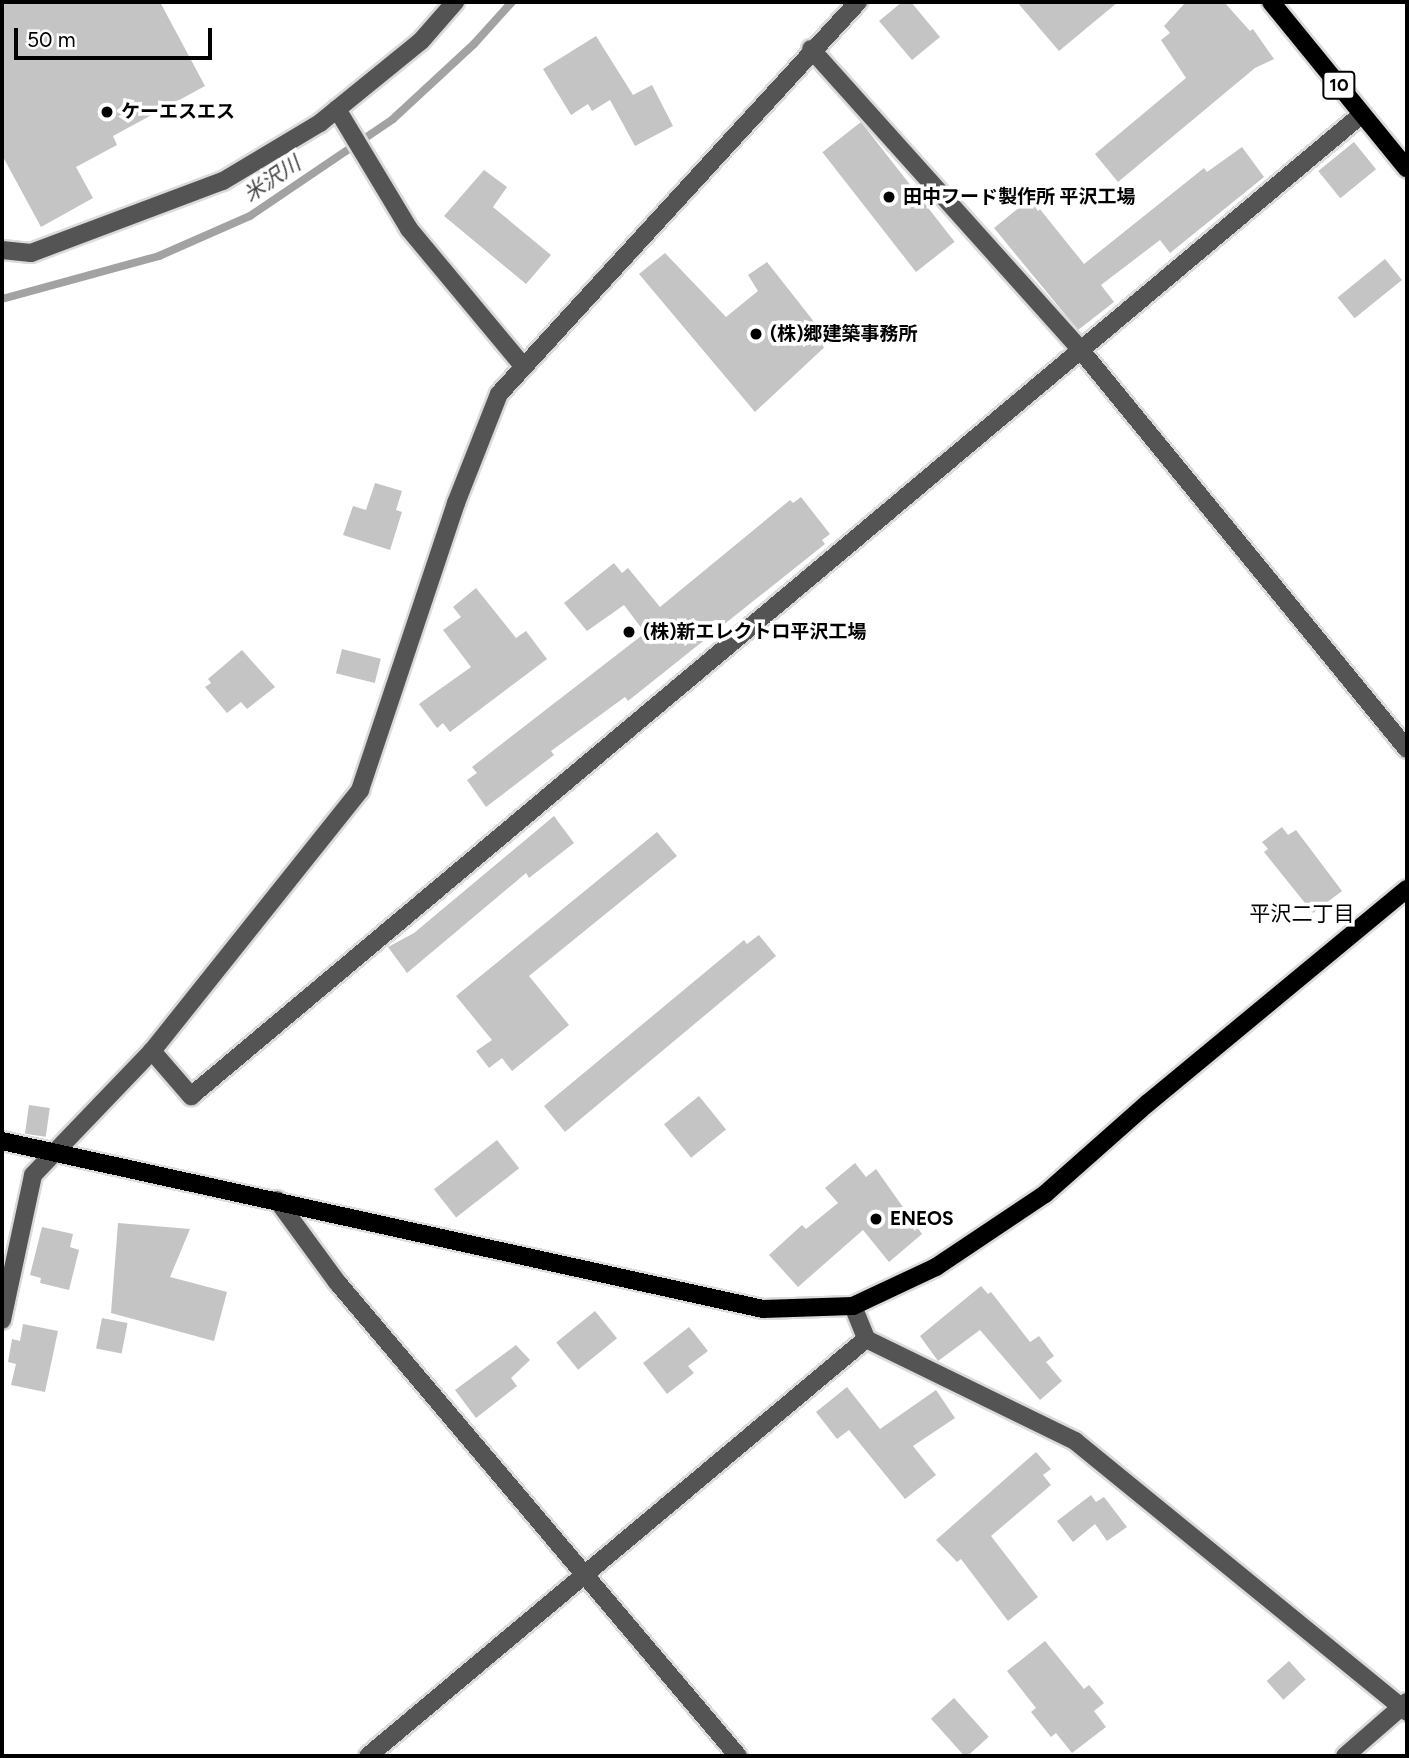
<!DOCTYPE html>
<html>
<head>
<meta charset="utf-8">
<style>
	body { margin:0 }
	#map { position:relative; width:1409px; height:1758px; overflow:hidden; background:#fff; font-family:Figtree,"Noto Sans JP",sans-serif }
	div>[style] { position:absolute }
	.stream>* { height:8px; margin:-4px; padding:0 4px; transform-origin:4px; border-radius:4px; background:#a2a2a2 }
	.building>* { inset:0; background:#c4c4c4; transform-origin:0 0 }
	.roads { filter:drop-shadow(2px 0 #dbdbdb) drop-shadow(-2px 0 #dbdbdb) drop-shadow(0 2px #dbdbdb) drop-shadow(0 -2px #dbdbdb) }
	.minor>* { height:18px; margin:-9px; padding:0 9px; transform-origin:9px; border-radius:9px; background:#545454 }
	.major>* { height:18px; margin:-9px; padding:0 9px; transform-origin:9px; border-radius:9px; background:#000 }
	.dots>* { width:19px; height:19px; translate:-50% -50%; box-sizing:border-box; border:4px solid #fff; border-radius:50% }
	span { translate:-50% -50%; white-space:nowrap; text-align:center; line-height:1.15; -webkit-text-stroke:7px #fff; paint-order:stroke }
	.shield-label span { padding:2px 5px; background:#fff; border:2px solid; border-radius:5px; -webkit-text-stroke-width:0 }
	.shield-label { font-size:18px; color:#000; font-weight:700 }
	.poi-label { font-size:19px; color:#000; font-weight:700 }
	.left { translate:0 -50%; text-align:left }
	.water-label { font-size:21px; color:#434343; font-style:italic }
	.neighbourhood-label { font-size:21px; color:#000 }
	.frame { position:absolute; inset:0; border:4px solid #000; pointer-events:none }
	.scale { position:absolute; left:14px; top:28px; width:198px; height:32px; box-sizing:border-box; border:4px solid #000; border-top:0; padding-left:9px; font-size:21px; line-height:24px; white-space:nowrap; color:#000; -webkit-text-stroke:5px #fff; paint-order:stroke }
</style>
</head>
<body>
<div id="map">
	<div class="stream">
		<i style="left:2px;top:299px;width:163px;rotate:-15.3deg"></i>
		<i style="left:159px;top:256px;width:99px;rotate:-23.7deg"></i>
		<i style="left:250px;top:216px;width:173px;rotate:-34.1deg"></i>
		<i style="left:393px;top:119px;width:110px;rotate:-42.8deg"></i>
		<i style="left:474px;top:44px;width:57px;rotate:-47.9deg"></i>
	</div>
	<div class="building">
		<i style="clip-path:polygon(2px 2px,160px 2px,205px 86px,113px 136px,117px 145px,76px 167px,93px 198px,41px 227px,2px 155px)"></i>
		<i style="clip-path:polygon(902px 2px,911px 2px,940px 37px,912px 60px,879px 21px)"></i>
		<i style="clip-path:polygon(1017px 2px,1118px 2px,1059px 51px)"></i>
		<i style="clip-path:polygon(1186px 2px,1224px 2px,1250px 31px,1253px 29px,1274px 59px,1255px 68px,1118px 182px,1095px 154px,1186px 78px,1161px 40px,1170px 33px,1164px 26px)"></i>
		<i style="clip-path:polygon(596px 36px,633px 95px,652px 85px,673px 126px,635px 146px,610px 100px,592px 111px,588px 104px,571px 115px,543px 69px)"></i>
		<i style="left:861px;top:122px;width:152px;height:49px;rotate:52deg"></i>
		<i style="left:1354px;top:142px;width:35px;height:46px;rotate:51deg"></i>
		<i style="clip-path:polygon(1242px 147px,1264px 177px,1170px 253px,1160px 240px,1101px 285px,1114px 302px,1078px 330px,994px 228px,1031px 198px,1084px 264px,1204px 168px,1207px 172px)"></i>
		<i style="clip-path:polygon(484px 170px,507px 187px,493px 207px,551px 255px,526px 284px,444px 216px)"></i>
		<i style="clip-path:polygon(665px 253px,726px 317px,758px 291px,748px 275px,767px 262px,830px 342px,755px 412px,639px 274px)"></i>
		<i style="left:1385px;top:259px;width:27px;height:61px;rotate:51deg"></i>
		<i style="clip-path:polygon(375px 483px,402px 491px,396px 510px,402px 512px,390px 550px,343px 535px,353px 506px,366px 510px)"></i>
		<i style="clip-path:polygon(801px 497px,830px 534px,822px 540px,825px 544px,628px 701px,625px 697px,551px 751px,554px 755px,486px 807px,467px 780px,477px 773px,472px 767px,645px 633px,624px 605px,587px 631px,564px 603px,614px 563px,622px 573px,628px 568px,660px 607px,790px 500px,793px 503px)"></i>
		<i style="clip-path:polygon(476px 588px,516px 638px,526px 631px,547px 659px,450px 732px,443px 723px,437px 728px,419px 704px,471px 667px,443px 630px,461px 617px,453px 607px)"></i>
		<i style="left:342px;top:649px;width:40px;height:25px;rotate:14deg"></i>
		<i style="clip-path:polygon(242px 650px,275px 687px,247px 709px,241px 702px,227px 713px,205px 687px,211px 683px,208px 679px)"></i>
		<i style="clip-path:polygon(554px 816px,574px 843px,529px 878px,526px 873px,407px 973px,388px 947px,414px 933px)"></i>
		<i style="clip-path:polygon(1282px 827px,1288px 835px,1296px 830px,1342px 891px,1313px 913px,1264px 852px,1268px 849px,1262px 842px)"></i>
		<i style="clip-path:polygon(657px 832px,677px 856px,529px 976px,569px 1025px,512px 1071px,502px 1058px,489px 1068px,476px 1051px,492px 1040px,456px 996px)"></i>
		<i style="clip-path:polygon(759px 935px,776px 956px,565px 1132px,544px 1106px,744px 940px,747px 944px)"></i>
		<i style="left:699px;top:1096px;width:43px;height:45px;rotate:51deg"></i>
		<i style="left:29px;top:1105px;width:21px;height:29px;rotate:8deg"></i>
		<i style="left:497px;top:1140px;width:36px;height:80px;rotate:52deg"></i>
		<i style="clip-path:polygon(855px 1163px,866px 1177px,876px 1169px,922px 1234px,889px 1262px,863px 1230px,798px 1287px,769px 1255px,802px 1225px,806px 1229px,838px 1203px,825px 1188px)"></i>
		<i style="clip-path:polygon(118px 1223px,190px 1229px,170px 1277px,227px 1292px,214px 1341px,111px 1313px)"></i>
		<i style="clip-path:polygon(42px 1227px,73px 1234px,70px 1247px,79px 1250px,69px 1290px,40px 1283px,41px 1278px,30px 1275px)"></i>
		<i style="clip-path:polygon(981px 1286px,988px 1294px,991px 1292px,1030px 1342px,1039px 1336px,1054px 1356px,1046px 1362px,1062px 1381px,1040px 1400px,980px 1330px,938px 1361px,920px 1336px)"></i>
		<i style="left:595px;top:1311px;width:35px;height:50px;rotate:51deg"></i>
		<i style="left:102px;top:1318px;width:26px;height:31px;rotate:11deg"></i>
		<i style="clip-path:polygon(23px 1324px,58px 1331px,45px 1392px,11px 1385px,16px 1364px,8px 1362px,12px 1339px,20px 1341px)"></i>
		<i style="clip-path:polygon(689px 1327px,708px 1351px,688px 1366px,694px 1373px,667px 1394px,643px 1363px)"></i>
		<i style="clip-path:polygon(516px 1345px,530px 1360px,511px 1378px,517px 1386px,476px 1418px,455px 1390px)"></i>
		<i style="clip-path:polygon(847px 1387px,880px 1429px,936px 1390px,955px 1418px,913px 1446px,936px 1475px,905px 1499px,849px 1430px,837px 1439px,816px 1412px)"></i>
		<i style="clip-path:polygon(1036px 1452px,1051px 1469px,1043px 1475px,1051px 1485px,991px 1536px,1038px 1597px,1008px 1621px,961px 1559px,957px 1562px,936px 1540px)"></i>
		<i style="clip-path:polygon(1091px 1495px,1096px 1502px,1104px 1497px,1127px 1527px,1107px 1541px,1095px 1524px,1073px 1542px,1057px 1521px)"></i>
		<i style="clip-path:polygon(1045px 1641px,1084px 1689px,1089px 1685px,1104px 1703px,1094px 1711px,1106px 1727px,1072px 1753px,1056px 1733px,1051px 1737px,1031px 1712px,1036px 1708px,1007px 1671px)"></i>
		<i style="left:1289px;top:1661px;width:25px;height:30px;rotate:48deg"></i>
		<i style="left:954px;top:1698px;width:52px;height:31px;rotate:48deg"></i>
	</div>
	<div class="roads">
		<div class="minor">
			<i style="left:811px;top:49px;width:402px;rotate:48.1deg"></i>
			<i style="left:1079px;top:348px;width:518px;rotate:50.72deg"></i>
			<i style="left:337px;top:109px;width:140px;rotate:59deg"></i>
			<i style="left:409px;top:229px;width:178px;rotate:50.2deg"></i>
			<i style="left:2px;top:250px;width:29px;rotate:6deg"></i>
			<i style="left:31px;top:253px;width:205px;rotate:-20.6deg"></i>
			<i style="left:223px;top:181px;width:113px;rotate:-30.9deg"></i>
			<i style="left:320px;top:123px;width:130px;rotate:-39.1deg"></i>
			<i style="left:421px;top:41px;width:52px;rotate:-48.9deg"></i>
			<i style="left:152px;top:1051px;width:60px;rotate:49.1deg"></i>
			<i style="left:191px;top:1096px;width:1528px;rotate:-39.98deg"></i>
			<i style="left:277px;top:1200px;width:102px;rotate:53.8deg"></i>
			<i style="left:337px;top:1282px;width:621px;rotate:49.77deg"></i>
			<i style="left:853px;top:1306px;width:35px;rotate:68deg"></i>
			<i style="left:866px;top:1339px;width:233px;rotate:26deg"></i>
			<i style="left:1075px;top:1441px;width:429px;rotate:39.2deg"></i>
			<i style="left:2px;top:1320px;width:148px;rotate:-77.9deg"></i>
			<i style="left:33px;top:1175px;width:172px;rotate:-46.2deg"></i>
			<i style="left:152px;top:1051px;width:334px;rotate:-51.4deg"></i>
			<i style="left:360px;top:790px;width:303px;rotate:-71.5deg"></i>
			<i style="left:456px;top:503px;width:117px;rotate:-68.5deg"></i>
			<i style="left:499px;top:394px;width:532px;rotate:-47.52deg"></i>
			<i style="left:368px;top:1756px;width:650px;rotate:-39.94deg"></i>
			<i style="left:1345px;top:1756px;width:82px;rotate:-41.1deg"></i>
		</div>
		<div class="major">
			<i style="left:1271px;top:2px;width:215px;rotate:50.8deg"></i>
			<i style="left:2px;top:1141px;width:779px;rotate:12.45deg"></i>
			<i style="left:763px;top:1309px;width:90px;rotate:-1.9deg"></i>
			<i style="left:853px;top:1306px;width:92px;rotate:-25.2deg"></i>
			<i style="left:936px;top:1267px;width:131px;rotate:-33.8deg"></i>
			<i style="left:1045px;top:1194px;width:137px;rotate:-41.5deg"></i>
			<i style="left:1148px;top:1103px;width:336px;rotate:-39.6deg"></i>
		</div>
	</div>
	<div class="dots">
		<i style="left:107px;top:112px;background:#000"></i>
		<i style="left:889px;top:197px;background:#000"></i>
		<i style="left:756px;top:334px;background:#000"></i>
		<i style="left:629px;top:632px;background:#000"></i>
		<i style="left:876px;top:1219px;background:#000"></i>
	</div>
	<div class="shield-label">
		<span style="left:1339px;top:85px">10</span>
	</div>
	<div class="poi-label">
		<span class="left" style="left:121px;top:112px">ケーエスエス</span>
		<span class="left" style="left:903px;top:197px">田中フード製作所 平沢工場</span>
		<span class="left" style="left:770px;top:334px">(株)郷建築事務所</span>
		<span class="left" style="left:643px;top:632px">(株)新エレクトロ平沢工場</span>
		<span class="left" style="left:890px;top:1219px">ENEOS</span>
	</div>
	<div class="water-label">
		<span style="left:272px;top:179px;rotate:-34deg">米沢川</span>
	</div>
	<div class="neighbourhood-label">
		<span style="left:1302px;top:914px">平沢二丁目</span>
	</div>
	<div class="frame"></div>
	<div class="scale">50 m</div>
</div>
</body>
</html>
